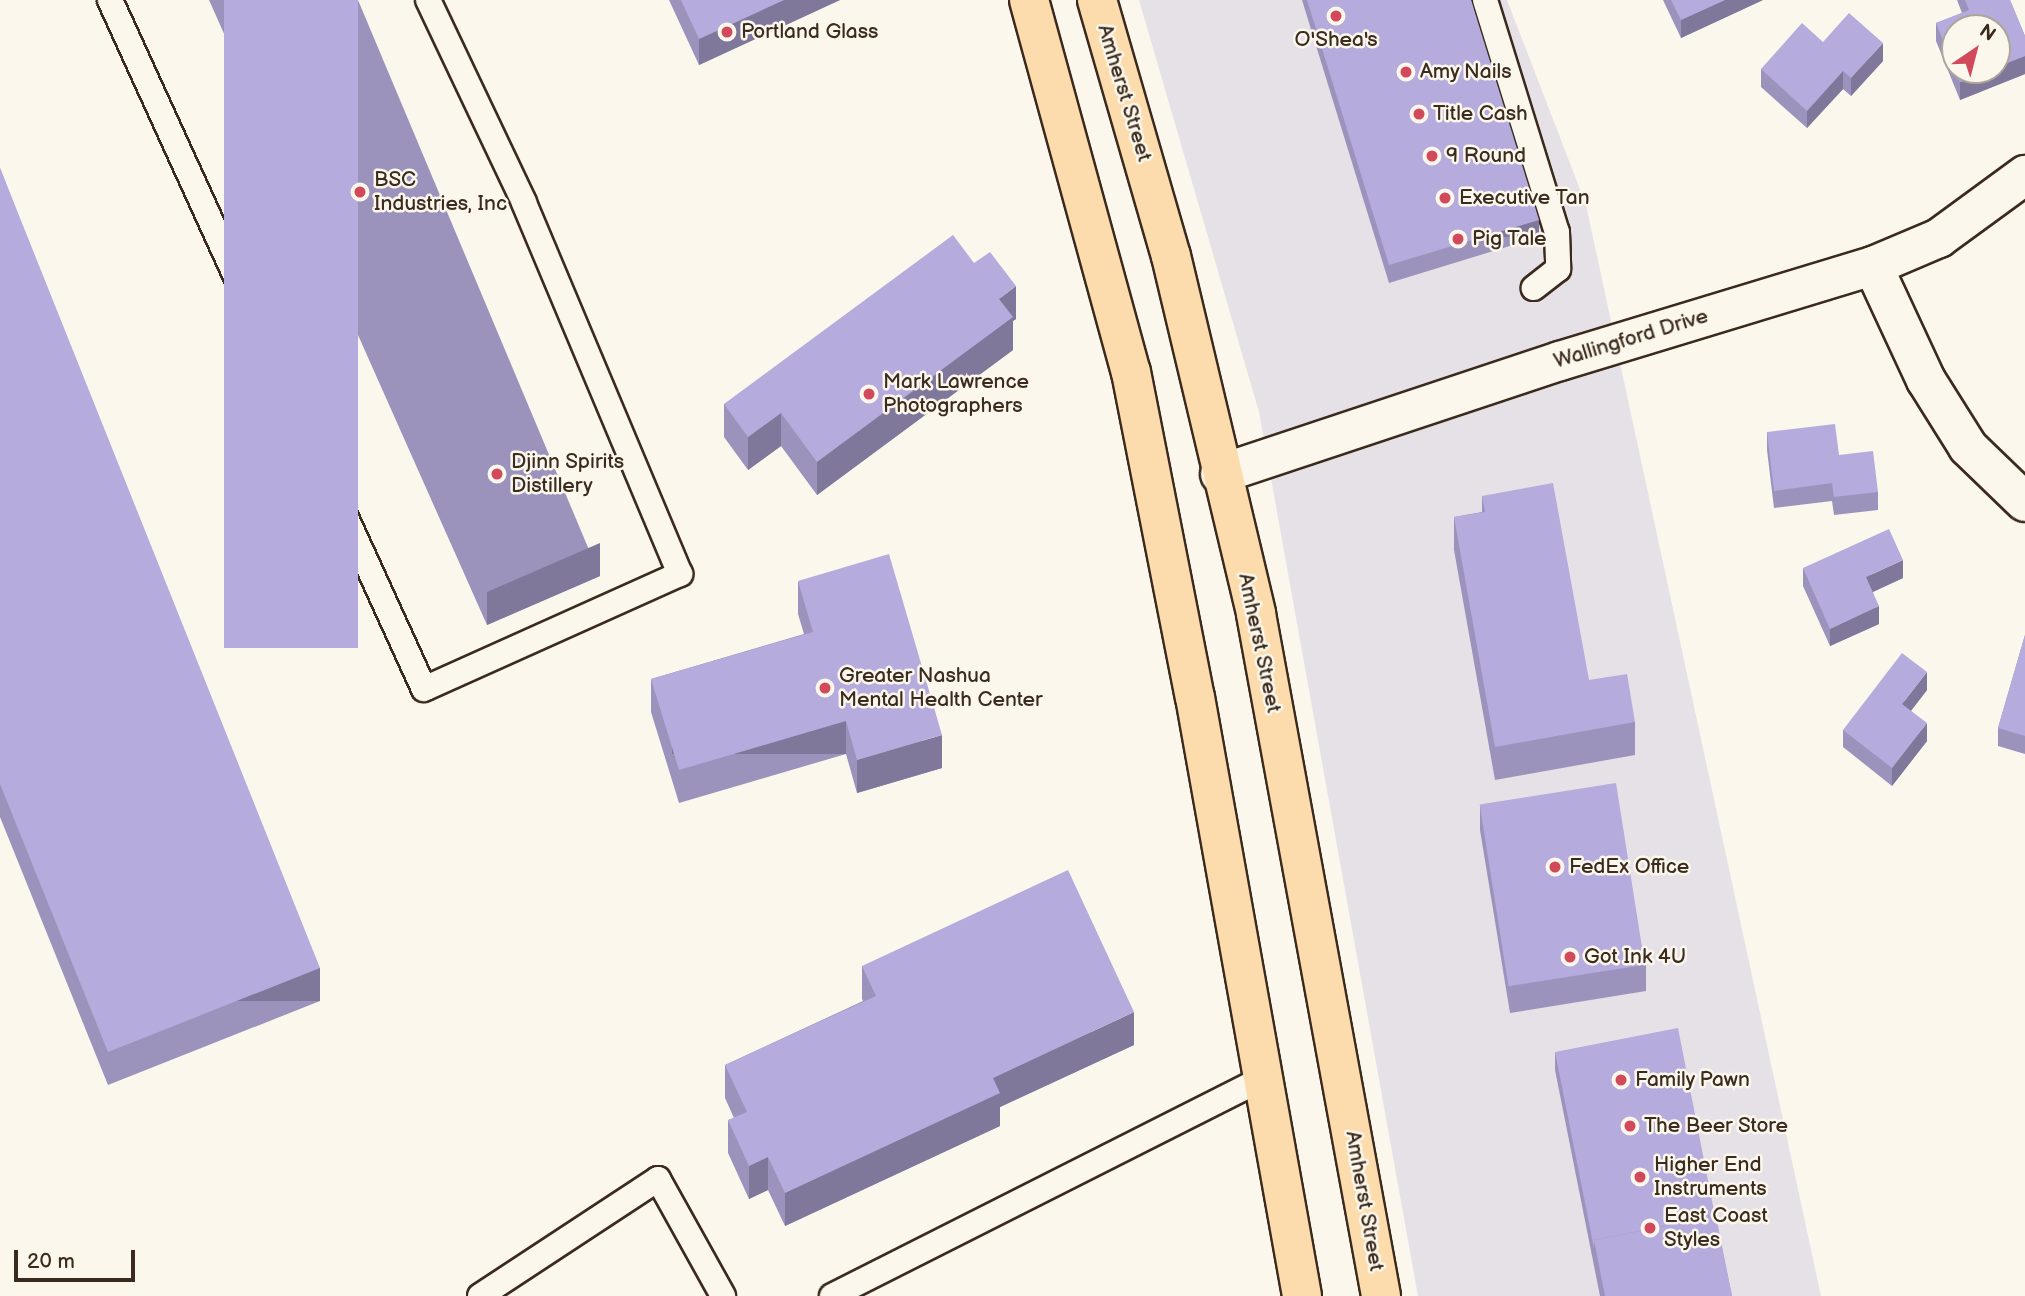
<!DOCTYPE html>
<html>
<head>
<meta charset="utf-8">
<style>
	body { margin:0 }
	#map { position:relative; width:2025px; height:1296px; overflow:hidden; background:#fbf7ec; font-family:"Balsamiq Sans",sans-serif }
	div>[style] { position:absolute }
	.built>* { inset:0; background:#e6e0e7 }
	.roads { filter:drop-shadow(2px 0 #3b2a1e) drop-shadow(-2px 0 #3b2a1e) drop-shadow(0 2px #3b2a1e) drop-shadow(0 -2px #3b2a1e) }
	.lane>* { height:24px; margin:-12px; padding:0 12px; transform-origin:12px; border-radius:12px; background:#fbf7ec }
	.street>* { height:38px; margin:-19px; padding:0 19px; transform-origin:19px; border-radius:19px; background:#fbf7ec }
	.highway>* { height:38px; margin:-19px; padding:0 19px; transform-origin:19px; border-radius:19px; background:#fcdcac }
	.wall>* { inset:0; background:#9c93bd }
	.shaded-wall>* { inset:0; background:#7f789a; transform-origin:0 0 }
	.building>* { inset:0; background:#b5abdc; transform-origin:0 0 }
	.dots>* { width:19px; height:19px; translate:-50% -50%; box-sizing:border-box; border:4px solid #fbf7ec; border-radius:50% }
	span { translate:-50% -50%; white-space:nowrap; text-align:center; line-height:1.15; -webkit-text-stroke:5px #fbf7ec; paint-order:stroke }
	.poi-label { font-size:21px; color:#3b2a1e }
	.left { translate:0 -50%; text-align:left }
	.street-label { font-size:21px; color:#3b2a1e }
	.north { position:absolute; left:1941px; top:14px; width:70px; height:70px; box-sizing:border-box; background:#fbf7ec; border:2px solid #aea59a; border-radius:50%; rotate:35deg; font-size:19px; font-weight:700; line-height:28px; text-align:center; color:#3b2a1e }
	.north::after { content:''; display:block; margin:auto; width:24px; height:32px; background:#d1495b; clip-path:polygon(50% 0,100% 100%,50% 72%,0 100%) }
	.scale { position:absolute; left:14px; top:1250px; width:121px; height:32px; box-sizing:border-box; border:4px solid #3b2a1e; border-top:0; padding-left:9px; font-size:21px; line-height:24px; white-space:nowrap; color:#3b2a1e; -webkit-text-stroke:5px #fbf7ec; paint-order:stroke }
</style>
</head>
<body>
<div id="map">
	<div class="built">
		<i style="clip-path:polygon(1139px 0,1507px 0,1586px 205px,1821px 1296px,1418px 1296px,1259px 412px)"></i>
	</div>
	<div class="roads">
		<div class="lane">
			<i style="left:110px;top:0;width:757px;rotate:65.5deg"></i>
			<i style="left:424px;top:689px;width:281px;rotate:-24.2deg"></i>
			<i style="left:680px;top:574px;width:403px;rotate:-112.8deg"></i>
			<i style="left:524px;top:202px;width:224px;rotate:-115.4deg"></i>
			<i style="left:1485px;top:0;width:243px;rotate:72.8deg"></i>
			<i style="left:1557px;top:232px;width:37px;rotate:88deg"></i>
			<i style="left:1558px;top:269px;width:31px;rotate:142deg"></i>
			<i style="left:480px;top:1296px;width:213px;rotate:-33.3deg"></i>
			<i style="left:658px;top:1179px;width:134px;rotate:60.9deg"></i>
			<i style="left:832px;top:1296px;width:484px;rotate:-26.8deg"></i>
		</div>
		<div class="street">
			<i style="left:1873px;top:266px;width:126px;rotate:65.1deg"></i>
			<i style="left:1926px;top:380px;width:79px;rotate:57.9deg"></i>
			<i style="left:1968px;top:447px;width:79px;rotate:44deg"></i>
			<i style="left:1220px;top:474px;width:358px;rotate:-18.4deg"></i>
			<i style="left:1560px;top:361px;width:327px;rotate:-16.9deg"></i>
			<i style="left:1873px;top:266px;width:72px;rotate:-23deg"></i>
			<i style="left:1939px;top:238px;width:107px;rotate:-36.2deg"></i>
		</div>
		<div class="highway">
			<i style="left:1029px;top:0;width:386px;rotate:74.7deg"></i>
			<i style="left:1131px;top:372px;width:331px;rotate:78.9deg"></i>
			<i style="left:1195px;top:697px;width:608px;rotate:79.87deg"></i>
			<i style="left:1097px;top:0;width:266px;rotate:73.9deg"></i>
			<i style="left:1171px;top:256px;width:368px;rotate:76.6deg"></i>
			<i style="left:1256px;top:614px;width:693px;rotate:79.61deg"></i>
		</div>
	</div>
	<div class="wall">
		<i style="clip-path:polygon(209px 0,358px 0,600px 576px,487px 625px)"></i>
		<i style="clip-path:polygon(669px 0,840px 0,699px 65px)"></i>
		<i style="clip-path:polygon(1302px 0,1471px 0,1539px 237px,1389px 283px)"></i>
		<i style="clip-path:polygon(1663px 0,1763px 0,1681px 38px)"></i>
		<i style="clip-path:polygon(1957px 0,2010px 0,2025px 36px,2025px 74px,1960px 100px,1936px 41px,1936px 23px,1962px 13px)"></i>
		<i style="clip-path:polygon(1823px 42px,1883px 61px,1851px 96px,1843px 89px,1807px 128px,1761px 87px,1761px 69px)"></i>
		<i style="clip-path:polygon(0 168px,320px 1001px,108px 1085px,0 817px)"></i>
		<i style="clip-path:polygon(974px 263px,1016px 319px,1013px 321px,1013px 350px,817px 495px,781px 446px,748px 470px,724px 437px,724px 404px)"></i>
		<i style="clip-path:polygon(1767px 432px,1839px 455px,1878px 492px,1878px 510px,1834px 515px,1832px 501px,1774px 508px,1767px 450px)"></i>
		<i style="clip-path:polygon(1482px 496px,1589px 680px,1635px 722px,1635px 755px,1495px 780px,1454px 550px,1454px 517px,1482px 512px)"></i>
		<i style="clip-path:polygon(1803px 568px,1903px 578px,1873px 592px,1879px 624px,1830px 646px,1803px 586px)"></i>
		<i style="clip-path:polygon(798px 581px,942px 768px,857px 793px,846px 754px,679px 803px,651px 712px,651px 679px,804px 634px,798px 614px)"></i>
		<i style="clip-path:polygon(2025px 635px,2025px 754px,1998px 746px,1998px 728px)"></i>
		<i style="clip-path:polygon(1927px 690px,1911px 711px,1927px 741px,1892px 786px,1843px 747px,1843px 730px)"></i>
		<i style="clip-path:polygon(1480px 805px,1646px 965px,1646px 991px,1510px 1013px,1480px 830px)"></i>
		<i style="clip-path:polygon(862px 966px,1134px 1045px,1000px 1107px,1000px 1126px,785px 1226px,768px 1190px,749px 1199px,728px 1153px,728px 1120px,734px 1118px,725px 1098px,725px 1065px,863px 1001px,862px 999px)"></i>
		<i style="clip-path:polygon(1555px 1052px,1715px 1216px,1732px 1296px,1600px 1296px,1555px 1070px)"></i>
	</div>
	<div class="shaded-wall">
		<i style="clip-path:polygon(784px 0,840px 0,699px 65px,699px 39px)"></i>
		<i style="clip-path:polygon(1725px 0,1763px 0,1681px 38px,1681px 20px)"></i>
		<i style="clip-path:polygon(1883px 43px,1883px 61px,1851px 96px,1851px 78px)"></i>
		<i style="clip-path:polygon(2025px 56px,2025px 74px,1960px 100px,1960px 82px,1991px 70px,1997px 70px,1997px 67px)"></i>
		<i style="clip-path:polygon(1843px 71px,1843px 89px,1807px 128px,1807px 111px)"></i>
		<i style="left:1539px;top:220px;width:17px;height:157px;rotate:90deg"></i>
		<i style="clip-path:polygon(1016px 286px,1016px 319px,1013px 321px,1013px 350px,817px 495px,817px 462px,999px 299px)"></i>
		<i style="clip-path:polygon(781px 413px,781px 446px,748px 470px,748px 437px)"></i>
		<i style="clip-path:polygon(600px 543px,600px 576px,487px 625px,487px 592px)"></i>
		<i style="clip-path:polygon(1903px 560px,1903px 578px,1866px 595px,1866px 577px)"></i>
		<i style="clip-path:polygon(1879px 606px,1879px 624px,1830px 646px,1830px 629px)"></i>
		<i style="clip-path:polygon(1927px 672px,1927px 690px,1902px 722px,1902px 704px)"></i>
		<i style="left:846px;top:721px;width:33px;height:174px;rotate:90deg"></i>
		<i style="clip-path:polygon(1927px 723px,1927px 741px,1892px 786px,1892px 768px)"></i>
		<i style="clip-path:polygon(942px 735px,942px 768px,857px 793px,857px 760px)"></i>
		<i style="left:320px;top:968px;width:33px;height:228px;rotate:90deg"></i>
		<i style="clip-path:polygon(1134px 1012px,1134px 1045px,1000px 1107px,1000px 1126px,785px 1226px,785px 1193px,993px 1078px)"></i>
		<i style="clip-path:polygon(768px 1157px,768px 1190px,749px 1199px,749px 1166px)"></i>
	</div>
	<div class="building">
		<i style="left:224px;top:0;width:134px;height:648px"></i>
		<i style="clip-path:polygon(681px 0,784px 0,699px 39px)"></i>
		<i style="clip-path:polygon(1307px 0,1471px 0,1539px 220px,1389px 265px)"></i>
		<i style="clip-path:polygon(1671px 0,1725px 0,1681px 20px)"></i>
		<i style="clip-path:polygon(1965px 0,2010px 0,2025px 36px,2025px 56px,1997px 67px,1997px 28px,1955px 28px,1955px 70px,1936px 23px,1969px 10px)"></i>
		<i style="clip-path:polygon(1849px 13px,1883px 43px,1851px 78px,1843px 71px,1807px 111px,1761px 69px,1802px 23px,1823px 42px)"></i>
		<i style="clip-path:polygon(1955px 70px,1991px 70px,1960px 82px)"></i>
		<i style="clip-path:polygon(0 168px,320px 968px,108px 1052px,0 784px)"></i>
		<i style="clip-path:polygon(953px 235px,974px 263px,990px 252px,1016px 286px,999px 299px,1013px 317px,817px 462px,781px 413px,748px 437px,724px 404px)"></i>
		<i style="clip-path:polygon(1835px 424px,1839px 455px,1873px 451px,1878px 492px,1834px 497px,1832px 483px,1774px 491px,1767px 432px)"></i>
		<i style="clip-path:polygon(1553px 483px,1589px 680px,1627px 674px,1635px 722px,1495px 747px,1454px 517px,1485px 512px,1482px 496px)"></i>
		<i style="clip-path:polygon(1889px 529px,1903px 560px,1866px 577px,1879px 606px,1830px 629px,1803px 568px)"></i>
		<i style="clip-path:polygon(889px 554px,942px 735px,857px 760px,846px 721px,679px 770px,651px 679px,813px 632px,798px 581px)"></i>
		<i style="clip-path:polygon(2025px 635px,2025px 736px,1998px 728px)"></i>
		<i style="clip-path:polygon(1902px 653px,1927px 672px,1902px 704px,1927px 723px,1892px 768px,1843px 730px)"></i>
		<i style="left:1616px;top:783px;width:184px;height:138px;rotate:81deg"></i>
		<i style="clip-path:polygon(1068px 870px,1134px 1012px,993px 1078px,1000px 1093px,785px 1193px,768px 1157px,749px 1166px,728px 1120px,747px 1112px,725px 1065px,876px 996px,862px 966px)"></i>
		<i style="clip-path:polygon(1678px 1028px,1715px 1216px,1594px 1240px,1594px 1248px,1555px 1052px)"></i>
		<i style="clip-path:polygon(1716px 1216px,1732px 1296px,1605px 1296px,1594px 1240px)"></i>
	</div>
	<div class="dots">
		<i style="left:1336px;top:16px;background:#d1495b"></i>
		<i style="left:727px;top:32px;background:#d1495b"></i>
		<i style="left:1406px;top:72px;background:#d1495b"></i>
		<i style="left:1419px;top:114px;background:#d1495b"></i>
		<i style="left:1432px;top:156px;background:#d1495b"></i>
		<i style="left:360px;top:192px;background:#d1495b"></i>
		<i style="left:1445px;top:198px;background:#d1495b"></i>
		<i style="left:1458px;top:239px;background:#d1495b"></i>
		<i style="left:869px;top:394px;background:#d1495b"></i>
		<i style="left:497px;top:474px;background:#d1495b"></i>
		<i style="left:825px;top:688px;background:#d1495b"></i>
		<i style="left:1555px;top:867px;background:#d1495b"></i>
		<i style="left:1570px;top:957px;background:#d1495b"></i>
		<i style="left:1621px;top:1080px;background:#d1495b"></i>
		<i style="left:1630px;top:1126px;background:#d1495b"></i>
		<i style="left:1640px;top:1177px;background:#d1495b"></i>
		<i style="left:1650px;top:1228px;background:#d1495b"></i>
	</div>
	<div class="poi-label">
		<span class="left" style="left:741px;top:32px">Portland Glass</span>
		<span style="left:1336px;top:40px">O'Shea's</span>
		<span class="left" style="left:1420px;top:72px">Amy Nails</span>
		<span class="left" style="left:1433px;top:114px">Title Cash</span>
		<span class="left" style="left:1446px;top:156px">9 Round</span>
		<span class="left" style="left:374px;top:192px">BSC<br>Industries, Inc</span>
		<span class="left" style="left:1459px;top:198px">Executive Tan</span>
		<span class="left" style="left:1472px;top:239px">Pig Tale</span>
		<span class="left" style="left:883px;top:394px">Mark Lawrence<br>Photographers</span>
		<span class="left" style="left:511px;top:474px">Djinn Spirits<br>Distillery</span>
		<span class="left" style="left:839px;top:688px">Greater Nashua<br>Mental Health Center</span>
		<span class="left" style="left:1569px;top:867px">FedEx Office</span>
		<span class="left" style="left:1584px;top:957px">Got Ink 4U</span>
		<span class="left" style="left:1635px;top:1080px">Family Pawn</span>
		<span class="left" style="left:1644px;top:1126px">The Beer Store</span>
		<span class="left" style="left:1654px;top:1177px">Higher End<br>Instruments</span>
		<span class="left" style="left:1664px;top:1228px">East Coast<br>Styles</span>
	</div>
	<div class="street-label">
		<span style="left:1124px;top:93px;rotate:73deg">Amherst Street</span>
		<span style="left:1631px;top:339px;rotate:-17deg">Wallingford Drive</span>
		<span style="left:1259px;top:643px;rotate:78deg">Amherst Street</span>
		<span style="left:1364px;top:1201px;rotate:80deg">Amherst Street</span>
	</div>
	<div class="north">N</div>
	<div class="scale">20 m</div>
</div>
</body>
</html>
